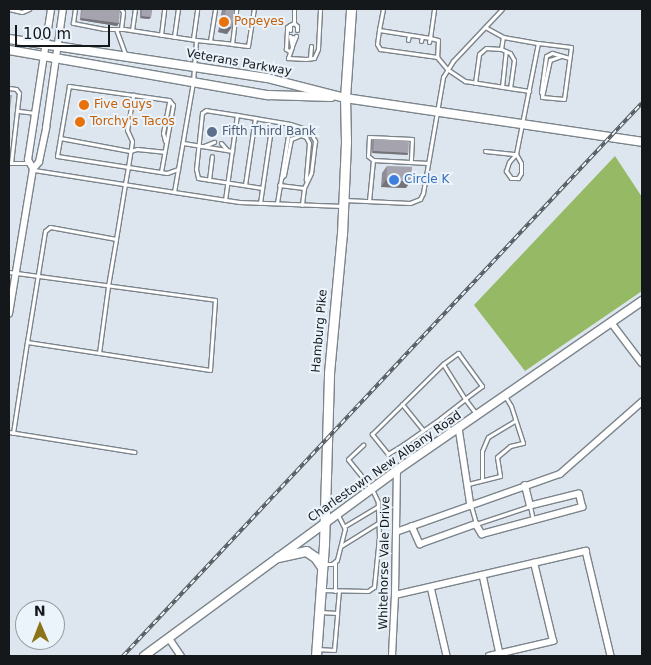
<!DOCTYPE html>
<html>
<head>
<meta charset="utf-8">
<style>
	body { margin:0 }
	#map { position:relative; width:651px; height:665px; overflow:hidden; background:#dde6ee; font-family:"DejaVu Sans",sans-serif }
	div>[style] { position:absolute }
	.forest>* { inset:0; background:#95b964 }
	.roads { filter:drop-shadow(1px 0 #7c848b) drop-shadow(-1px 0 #7c848b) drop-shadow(0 1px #7c848b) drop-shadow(0 -1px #7c848b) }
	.lane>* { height:3px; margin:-1.5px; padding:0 1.5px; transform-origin:1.5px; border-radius:1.5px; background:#fff }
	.street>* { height:5.5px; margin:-2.75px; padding:0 2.75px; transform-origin:2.75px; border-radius:2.75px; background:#fff }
	.secondary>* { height:8px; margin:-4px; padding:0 4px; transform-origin:4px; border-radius:4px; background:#fff }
	.primary>* { height:9px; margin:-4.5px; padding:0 4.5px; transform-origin:4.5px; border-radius:4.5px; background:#fff }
	.rail>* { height:4px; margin-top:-2px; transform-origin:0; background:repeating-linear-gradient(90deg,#ebf3fb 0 5.5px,#52575c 0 11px); box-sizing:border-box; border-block:1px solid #52575c }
	.wall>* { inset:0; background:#8e8d96 }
	.shaded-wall>* { inset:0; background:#74737a; transform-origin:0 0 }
	.building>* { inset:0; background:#a5a4ae; transform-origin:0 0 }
	.dots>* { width:14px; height:14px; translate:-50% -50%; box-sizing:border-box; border:2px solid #ebf3fb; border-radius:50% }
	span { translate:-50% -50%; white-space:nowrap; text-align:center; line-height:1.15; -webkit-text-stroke:4px #ebf3fb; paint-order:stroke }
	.food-label { font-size:12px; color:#c56008 }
	.left { translate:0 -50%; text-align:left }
	.street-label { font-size:12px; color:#15181b }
	.service-label { font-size:12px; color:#4e5e75 }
	.shop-label { font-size:12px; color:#366cbe }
	.frame { position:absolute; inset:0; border:10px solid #15181b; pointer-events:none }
	.north { position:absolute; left:15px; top:600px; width:50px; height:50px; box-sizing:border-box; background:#ebf3fb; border:1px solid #959ba1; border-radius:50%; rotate:359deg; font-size:14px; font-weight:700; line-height:20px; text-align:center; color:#15181b }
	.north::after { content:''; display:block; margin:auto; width:18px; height:22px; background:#8b7418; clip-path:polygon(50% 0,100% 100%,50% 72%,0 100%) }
	.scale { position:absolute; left:15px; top:25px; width:95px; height:22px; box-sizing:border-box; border:2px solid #15181b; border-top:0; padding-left:6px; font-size:15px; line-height:18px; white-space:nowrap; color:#15181b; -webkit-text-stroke:4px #ebf3fb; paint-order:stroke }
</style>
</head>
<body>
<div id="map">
	<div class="forest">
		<i style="clip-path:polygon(615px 156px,642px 197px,642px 291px,525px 371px,474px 305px)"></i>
	</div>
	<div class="roads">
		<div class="lane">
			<i style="left:9px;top:9px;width:13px;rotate:13deg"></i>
			<i style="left:22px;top:12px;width:8px;rotate:-23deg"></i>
			<i style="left:383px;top:9px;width:21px;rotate:101deg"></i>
			<i style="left:379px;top:30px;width:52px;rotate:8.9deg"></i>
			<i style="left:430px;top:38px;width:29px;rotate:-82deg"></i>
			<i style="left:294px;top:23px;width:4px;rotate:45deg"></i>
			<i style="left:297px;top:26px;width:4px;rotate:90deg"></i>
			<i style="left:485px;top:27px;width:21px;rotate:29deg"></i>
			<i style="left:503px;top:37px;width:36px;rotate:10deg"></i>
			<i style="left:116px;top:29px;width:29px;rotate:70deg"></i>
			<i style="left:121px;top:29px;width:17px;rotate:-83deg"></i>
			<i style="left:123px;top:12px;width:4px;rotate:-124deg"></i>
			<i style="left:132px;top:30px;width:21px;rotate:-82deg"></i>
			<i style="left:290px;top:30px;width:5px;rotate:-90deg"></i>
			<i style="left:290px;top:25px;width:4px;rotate:-27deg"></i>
			<i style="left:294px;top:23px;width:14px;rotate:-90deg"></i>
			<i style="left:379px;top:30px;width:14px;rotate:98deg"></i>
			<i style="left:377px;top:44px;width:6px;rotate:59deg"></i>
			<i style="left:380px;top:49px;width:58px;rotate:8deg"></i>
			<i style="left:437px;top:57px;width:16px;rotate:50deg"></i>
			<i style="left:447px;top:69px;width:22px;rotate:34deg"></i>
			<i style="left:465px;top:81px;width:65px;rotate:8.9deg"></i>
			<i style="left:161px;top:35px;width:26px;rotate:-83deg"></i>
			<i style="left:290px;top:36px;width:11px;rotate:80deg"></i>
			<i style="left:292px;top:47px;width:12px;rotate:110deg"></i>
			<i style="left:288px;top:58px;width:18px;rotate:3deg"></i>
			<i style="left:306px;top:59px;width:8px;rotate:-7deg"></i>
			<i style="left:314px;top:58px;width:10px;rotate:-66deg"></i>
			<i style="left:318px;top:49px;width:40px;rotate:-87.1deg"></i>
			<i style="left:174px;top:37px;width:28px;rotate:-82deg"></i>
			<i style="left:193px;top:39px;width:30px;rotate:-82deg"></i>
			<i style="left:196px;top:40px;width:36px;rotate:6deg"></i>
			<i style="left:232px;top:44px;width:35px;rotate:-83deg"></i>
			<i style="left:408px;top:40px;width:5px;rotate:-79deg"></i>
			<i style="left:210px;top:41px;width:32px;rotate:-81deg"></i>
			<i style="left:421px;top:41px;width:4px;rotate:-76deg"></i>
			<i style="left:429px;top:42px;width:4px;rotate:-76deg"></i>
			<i style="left:430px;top:38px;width:8px;rotate:14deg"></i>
			<i style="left:438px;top:40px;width:17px;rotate:93deg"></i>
			<i style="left:232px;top:44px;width:16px;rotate:7deg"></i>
			<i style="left:248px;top:46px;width:37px;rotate:-81deg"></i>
			<i style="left:292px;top:46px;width:11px;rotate:-68deg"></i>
			<i style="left:292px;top:46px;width:9px;rotate:-84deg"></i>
			<i style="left:501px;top:49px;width:12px;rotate:-81deg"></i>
			<i style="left:289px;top:51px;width:4px;rotate:-146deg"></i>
			<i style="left:286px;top:49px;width:22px;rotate:-87deg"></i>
			<i style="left:287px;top:27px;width:4px;rotate:-34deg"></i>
			<i style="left:310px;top:58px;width:12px;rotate:-85deg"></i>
			<i style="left:475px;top:83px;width:29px;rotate:-82deg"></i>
			<i style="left:479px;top:54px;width:9px;rotate:-41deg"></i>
			<i style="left:486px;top:48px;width:15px;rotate:4deg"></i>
			<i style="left:501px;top:49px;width:10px;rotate:24deg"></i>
			<i style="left:510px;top:53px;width:8px;rotate:60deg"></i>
			<i style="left:514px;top:60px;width:28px;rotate:98deg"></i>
			<i style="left:502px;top:87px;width:36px;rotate:-84deg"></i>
			<i style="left:9px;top:88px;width:7px;rotate:8deg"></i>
			<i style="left:16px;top:89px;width:5px;rotate:53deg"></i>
			<i style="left:19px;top:93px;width:70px;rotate:96.5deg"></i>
			<i style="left:542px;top:94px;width:2px;rotate:-117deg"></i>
			<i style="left:541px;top:92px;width:36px;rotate:-82deg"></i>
			<i style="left:546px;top:56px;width:7px;rotate:-27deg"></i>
			<i style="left:552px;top:53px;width:18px;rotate:16deg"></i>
			<i style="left:133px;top:95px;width:36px;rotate:8deg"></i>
			<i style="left:169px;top:100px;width:6px;rotate:51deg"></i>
			<i style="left:173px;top:105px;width:68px;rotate:100.2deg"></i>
			<i style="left:19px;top:111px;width:16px;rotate:7deg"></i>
			<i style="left:237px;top:115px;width:31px;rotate:-171deg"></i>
			<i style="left:206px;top:110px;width:5px;rotate:143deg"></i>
			<i style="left:202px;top:113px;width:56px;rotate:96.1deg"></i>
			<i style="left:196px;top:169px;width:9px;rotate:77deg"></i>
			<i style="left:198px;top:178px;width:65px;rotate:8.9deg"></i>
			<i style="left:60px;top:138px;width:71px;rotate:10.5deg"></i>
			<i style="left:130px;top:151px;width:7px;rotate:-16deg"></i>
			<i style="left:137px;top:149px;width:27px;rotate:6deg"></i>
			<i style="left:165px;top:141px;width:8px;rotate:-104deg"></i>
			<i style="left:163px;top:133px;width:33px;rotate:-79deg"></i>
			<i style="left:183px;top:143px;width:50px;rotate:9.3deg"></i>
			<i style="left:221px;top:143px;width:9px;rotate:49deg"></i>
			<i style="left:204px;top:146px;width:11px;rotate:-22deg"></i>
			<i style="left:485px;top:151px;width:31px;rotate:6deg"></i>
			<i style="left:516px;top:154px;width:10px;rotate:61deg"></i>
			<i style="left:521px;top:163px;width:10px;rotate:90deg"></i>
			<i style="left:521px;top:173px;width:6px;rotate:121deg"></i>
			<i style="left:518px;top:178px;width:7px;rotate:180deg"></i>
			<i style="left:511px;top:178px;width:9px;rotate:-126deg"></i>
			<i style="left:506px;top:171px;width:9px;rotate:-72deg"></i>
			<i style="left:509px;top:162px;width:11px;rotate:-49deg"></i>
			<i style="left:516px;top:154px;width:113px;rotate:-78.8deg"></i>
			<i style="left:538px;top:43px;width:33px;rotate:7deg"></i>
			<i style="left:571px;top:47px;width:52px;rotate:97.7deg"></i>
			<i style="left:564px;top:99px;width:22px;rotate:-175deg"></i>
			<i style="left:542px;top:97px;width:38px;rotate:-78deg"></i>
			<i style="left:550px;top:60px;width:12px;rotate:-20deg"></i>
			<i style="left:373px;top:160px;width:6px;rotate:-141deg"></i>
			<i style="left:368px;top:156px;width:19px;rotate:-87deg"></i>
			<i style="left:369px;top:137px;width:43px;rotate:2.7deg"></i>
			<i style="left:412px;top:139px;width:22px;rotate:93deg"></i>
			<i style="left:9px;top:163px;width:20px"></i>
			<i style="left:34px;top:170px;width:142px;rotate:8.9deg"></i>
			<i style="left:174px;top:192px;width:112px;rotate:-80.2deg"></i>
			<i style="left:193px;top:82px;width:42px;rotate:-85.9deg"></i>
			<i style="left:196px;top:40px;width:73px;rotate:-171.3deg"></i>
			<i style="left:124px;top:29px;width:20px;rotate:180deg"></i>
			<i style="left:104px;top:29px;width:32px;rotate:-169deg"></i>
			<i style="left:73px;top:23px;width:14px;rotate:-82deg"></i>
			<i style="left:281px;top:178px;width:4px;rotate:-45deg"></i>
			<i style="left:284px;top:175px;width:37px;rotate:-79deg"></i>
			<i style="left:291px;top:139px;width:11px;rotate:-22deg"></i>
			<i style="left:301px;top:135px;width:5px;rotate:22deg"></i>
			<i style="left:306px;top:137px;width:7px;rotate:63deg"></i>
			<i style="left:309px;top:143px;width:37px;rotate:95deg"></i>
			<i style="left:209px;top:180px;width:24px;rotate:-83deg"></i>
			<i style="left:245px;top:185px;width:68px;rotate:-81.5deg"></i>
			<i style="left:279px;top:185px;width:25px;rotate:7deg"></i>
			<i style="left:174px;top:192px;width:66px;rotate:8.7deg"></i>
			<i style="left:239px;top:202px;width:104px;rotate:2.2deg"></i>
			<i style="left:225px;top:200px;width:86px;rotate:-82deg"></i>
			<i style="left:237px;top:115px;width:54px;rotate:9.6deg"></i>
			<i style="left:344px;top:200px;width:66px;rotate:2.6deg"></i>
			<i style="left:410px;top:203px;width:11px;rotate:-22deg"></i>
			<i style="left:420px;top:199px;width:7px;rotate:-63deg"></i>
			<i style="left:423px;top:193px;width:118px;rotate:-80.2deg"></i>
			<i style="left:443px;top:77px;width:19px;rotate:-58deg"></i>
			<i style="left:453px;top:61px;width:71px;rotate:-46.7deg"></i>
			<i style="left:369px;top:201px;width:41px;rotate:-84.4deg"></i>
			<i style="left:373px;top:160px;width:55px;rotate:3.1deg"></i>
			<i style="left:260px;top:203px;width:69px;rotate:-81.6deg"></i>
			<i style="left:277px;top:203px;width:80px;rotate:-80.7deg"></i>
			<i style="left:290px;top:124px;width:20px;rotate:18deg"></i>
			<i style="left:309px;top:130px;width:13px;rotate:61deg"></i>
			<i style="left:315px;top:141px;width:32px;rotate:97deg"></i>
			<i style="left:311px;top:173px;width:17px;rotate:115deg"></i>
			<i style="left:304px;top:188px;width:17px;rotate:97deg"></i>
			<i style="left:116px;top:239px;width:67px;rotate:-169.7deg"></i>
			<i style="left:50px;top:227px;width:6px;rotate:141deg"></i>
			<i style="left:45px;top:231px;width:112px;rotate:99.2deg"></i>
			<i style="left:27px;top:342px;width:73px;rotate:8.7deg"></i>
			<i style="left:99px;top:353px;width:68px;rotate:-82.3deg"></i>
			<i style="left:108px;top:286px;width:48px;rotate:-80.3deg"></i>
			<i style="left:116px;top:239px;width:56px;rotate:-80.7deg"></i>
			<i style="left:125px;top:184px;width:17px;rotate:-80deg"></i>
			<i style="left:128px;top:167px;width:26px;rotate:-81deg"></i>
			<i style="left:132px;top:141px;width:12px;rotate:-114deg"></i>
			<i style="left:127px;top:130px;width:36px;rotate:-80deg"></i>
			<i style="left:133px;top:95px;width:65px;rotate:-172deg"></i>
			<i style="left:69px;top:86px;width:71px;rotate:99.7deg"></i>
			<i style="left:57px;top:156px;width:72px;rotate:8.8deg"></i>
			<i style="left:128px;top:167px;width:39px;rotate:9deg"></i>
			<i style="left:167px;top:173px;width:12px;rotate:-20deg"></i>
			<i style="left:9px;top:272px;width:208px;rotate:7.7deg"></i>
			<i style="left:215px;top:300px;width:70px;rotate:94.1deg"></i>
			<i style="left:210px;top:370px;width:112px;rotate:-171.3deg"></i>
			<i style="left:402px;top:404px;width:33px;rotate:51deg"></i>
			<i style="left:441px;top:418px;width:31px;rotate:-38deg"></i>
			<i style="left:465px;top:399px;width:41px;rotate:-122.2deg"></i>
			<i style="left:443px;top:364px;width:19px;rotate:-36deg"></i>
			<i style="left:458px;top:353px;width:41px;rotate:54deg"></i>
			<i style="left:482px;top:386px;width:21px;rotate:143deg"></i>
			<i style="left:465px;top:399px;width:20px;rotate:53deg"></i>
			<i style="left:9px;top:432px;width:127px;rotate:9.1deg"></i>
			<i style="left:13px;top:433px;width:92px;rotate:-81.3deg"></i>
			<i style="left:404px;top:444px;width:19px;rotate:148deg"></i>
			<i style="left:388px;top:454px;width:26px;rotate:-129deg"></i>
			<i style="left:372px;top:434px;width:100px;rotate:-44.6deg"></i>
			<i style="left:413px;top:458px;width:17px;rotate:-123deg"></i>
			<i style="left:404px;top:444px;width:45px;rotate:-35.1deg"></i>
			<i style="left:441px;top:418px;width:16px;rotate:52deg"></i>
			<i style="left:482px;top:480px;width:29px;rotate:-90deg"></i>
			<i style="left:482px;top:451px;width:15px;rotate:-67deg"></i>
			<i style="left:488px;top:437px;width:31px;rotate:-31deg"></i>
			<i style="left:468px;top:484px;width:33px;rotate:-14deg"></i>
			<i style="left:500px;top:476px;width:19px;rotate:-99deg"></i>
			<i style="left:497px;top:457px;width:17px;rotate:-40deg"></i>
			<i style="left:510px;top:446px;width:13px;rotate:-13deg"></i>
			<i style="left:523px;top:443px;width:39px;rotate:-108deg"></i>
			<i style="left:511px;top:406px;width:12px;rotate:-121deg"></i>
			<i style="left:471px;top:506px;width:19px;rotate:74deg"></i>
			<i style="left:476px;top:524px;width:57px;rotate:-18.4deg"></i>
			<i style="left:530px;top:506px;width:14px;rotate:78deg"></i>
			<i style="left:345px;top:526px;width:39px;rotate:-31deg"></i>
			<i style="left:341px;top:546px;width:44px;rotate:-31.9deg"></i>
			<i style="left:323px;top:564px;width:9px"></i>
			<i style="left:332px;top:564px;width:6px;rotate:-39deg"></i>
			<i style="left:337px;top:560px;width:32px;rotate:-76deg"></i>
			<i style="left:345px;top:529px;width:16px;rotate:-117deg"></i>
			<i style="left:321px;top:590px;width:47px;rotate:1.2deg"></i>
			<i style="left:368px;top:591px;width:7px;rotate:-34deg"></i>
			<i style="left:374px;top:587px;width:50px;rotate:-84.3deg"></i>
			<i style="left:379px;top:537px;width:35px;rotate:-92deg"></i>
			<i style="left:378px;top:502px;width:14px;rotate:-115deg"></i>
			<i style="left:372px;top:489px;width:38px;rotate:-129deg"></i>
			<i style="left:348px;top:459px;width:21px;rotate:-43deg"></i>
			<i style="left:335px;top:591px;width:28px;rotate:-90deg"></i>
			<i style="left:337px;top:613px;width:22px;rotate:-85deg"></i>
			<i style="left:317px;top:649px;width:17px;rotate:3deg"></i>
			<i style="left:334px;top:650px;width:37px;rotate:-85deg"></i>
			<i style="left:337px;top:613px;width:17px;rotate:-177deg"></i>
		</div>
		<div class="street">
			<i style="left:33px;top:169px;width:10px;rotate:-119deg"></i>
			<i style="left:28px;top:160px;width:153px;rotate:-81.3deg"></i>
			<i style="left:9px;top:314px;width:147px;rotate:-80.6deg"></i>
			<i style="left:33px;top:169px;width:9px;rotate:-49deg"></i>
			<i style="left:39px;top:162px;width:35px;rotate:-78deg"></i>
			<i style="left:46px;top:128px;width:120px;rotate:-81.9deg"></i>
			<i style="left:611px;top:322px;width:51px;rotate:52.9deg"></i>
			<i style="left:459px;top:428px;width:79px;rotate:81.3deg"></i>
			<i style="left:412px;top:526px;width:20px;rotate:66deg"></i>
			<i style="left:420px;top:544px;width:59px;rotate:-19.7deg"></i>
			<i style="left:476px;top:524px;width:12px;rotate:59deg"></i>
			<i style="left:482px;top:534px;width:104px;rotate:-15.1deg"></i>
			<i style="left:582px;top:507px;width:13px;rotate:-103deg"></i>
			<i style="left:579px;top:494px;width:50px;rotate:166.2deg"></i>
			<i style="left:530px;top:506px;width:21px;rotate:-104deg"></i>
			<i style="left:396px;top:532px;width:174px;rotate:-19.5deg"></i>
			<i style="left:560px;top:474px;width:109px;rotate:-41.3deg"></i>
			<i style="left:483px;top:575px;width:81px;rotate:77.9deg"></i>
			<i style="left:431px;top:587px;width:71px;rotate:76.9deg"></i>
			<i style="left:395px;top:595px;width:196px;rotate:-13deg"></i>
			<i style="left:586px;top:551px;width:108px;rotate:76.6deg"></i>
			<i style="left:169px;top:638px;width:22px;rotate:56deg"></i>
			<i style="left:392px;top:656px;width:61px;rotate:-87.2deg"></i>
			<i style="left:395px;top:595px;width:125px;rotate:-89.1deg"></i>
			<i style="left:489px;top:656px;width:66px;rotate:-13.2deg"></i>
			<i style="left:553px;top:641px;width:80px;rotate:-103.7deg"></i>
		</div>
		<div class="secondary">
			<i style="left:9px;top:39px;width:261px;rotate:8.6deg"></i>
			<i style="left:267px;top:78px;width:81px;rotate:14.4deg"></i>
			<i style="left:345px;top:98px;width:300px;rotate:8.4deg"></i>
			<i style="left:9px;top:50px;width:263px;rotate:9.9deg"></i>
			<i style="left:268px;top:95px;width:63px;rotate:1.8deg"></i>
			<i style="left:144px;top:656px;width:314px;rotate:-36.3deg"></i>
			<i style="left:397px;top:470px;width:298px;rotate:-34.6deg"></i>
		</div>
		<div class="primary">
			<i style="left:278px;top:557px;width:29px;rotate:-12deg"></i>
			<i style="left:306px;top:551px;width:11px;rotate:34deg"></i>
			<i style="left:315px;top:557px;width:12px;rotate:55deg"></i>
			<i style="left:316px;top:656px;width:112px;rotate:-85.9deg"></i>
			<i style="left:324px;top:544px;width:171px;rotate:-88.3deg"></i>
			<i style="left:329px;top:373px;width:140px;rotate:-84.7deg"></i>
			<i style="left:342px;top:234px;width:93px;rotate:-87.5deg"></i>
			<i style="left:346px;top:141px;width:43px;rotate:-91.3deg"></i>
			<i style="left:345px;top:98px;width:89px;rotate:-86.1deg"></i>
		</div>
	</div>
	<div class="rail">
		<i style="left:123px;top:656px;width:758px;rotate:-46.82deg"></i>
	</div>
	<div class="wall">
		<i style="clip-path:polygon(81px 9px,118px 9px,119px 23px,117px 26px,80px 20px)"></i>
		<i style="clip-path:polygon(140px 9px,152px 9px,151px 17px,149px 19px,140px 18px)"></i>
		<i style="clip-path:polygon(222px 9px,234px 9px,227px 34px,218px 32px)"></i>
		<i style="clip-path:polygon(374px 139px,408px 153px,407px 155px,372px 153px,372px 141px)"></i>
		<i style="clip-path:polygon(387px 166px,406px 188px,381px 187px,382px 173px)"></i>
	</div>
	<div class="shaded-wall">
		<i style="clip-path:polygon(142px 16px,151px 17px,149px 19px,140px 18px)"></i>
		<i style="clip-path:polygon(81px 18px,119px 23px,117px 26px,80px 20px)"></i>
		<i style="clip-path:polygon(223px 26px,232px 27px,227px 34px,218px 32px)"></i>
		<i style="left:373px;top:151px;width:35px;height:2px;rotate:3deg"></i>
		<i style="clip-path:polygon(386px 180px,411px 181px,406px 188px,381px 187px)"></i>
	</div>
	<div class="building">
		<i style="clip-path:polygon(82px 9px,120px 9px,119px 23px,81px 18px)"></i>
		<i style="clip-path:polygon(142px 9px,152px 9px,151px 17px,142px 16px)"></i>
		<i style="clip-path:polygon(226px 9px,234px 9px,232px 27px,223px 26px)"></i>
		<i style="clip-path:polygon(9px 95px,12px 95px,9px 117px)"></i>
		<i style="left:374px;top:139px;width:35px;height:12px;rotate:3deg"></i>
		<i style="left:387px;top:166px;width:25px;height:14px;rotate:2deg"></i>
	</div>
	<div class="dots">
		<i style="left:224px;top:22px;background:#e8710a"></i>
		<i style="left:84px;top:105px;background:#e8710a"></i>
		<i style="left:80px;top:122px;background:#e8710a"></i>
		<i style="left:212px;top:132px;background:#5c6f8a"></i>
		<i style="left:394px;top:180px;background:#3f7fe0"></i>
	</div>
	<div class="food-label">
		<span class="left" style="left:234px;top:22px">Popeyes</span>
		<span class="left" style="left:94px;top:105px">Five Guys</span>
		<span class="left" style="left:90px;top:122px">Torchy's Tacos</span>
	</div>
	<div class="street-label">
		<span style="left:239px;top:63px;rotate:10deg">Veterans Parkway</span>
		<span style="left:320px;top:331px;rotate:-85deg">Hamburg Pike</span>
		<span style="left:385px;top:467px;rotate:-35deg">Charlestown New Albany Road</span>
		<span style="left:385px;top:563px;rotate:-89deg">Whitehorse Vale Drive</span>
	</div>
	<div class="service-label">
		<span class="left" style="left:222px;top:132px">Fifth Third Bank</span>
	</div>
	<div class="shop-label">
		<span class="left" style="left:404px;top:180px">Circle K</span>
	</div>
	<div class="frame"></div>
	<div class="north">N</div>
	<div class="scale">100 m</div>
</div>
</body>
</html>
